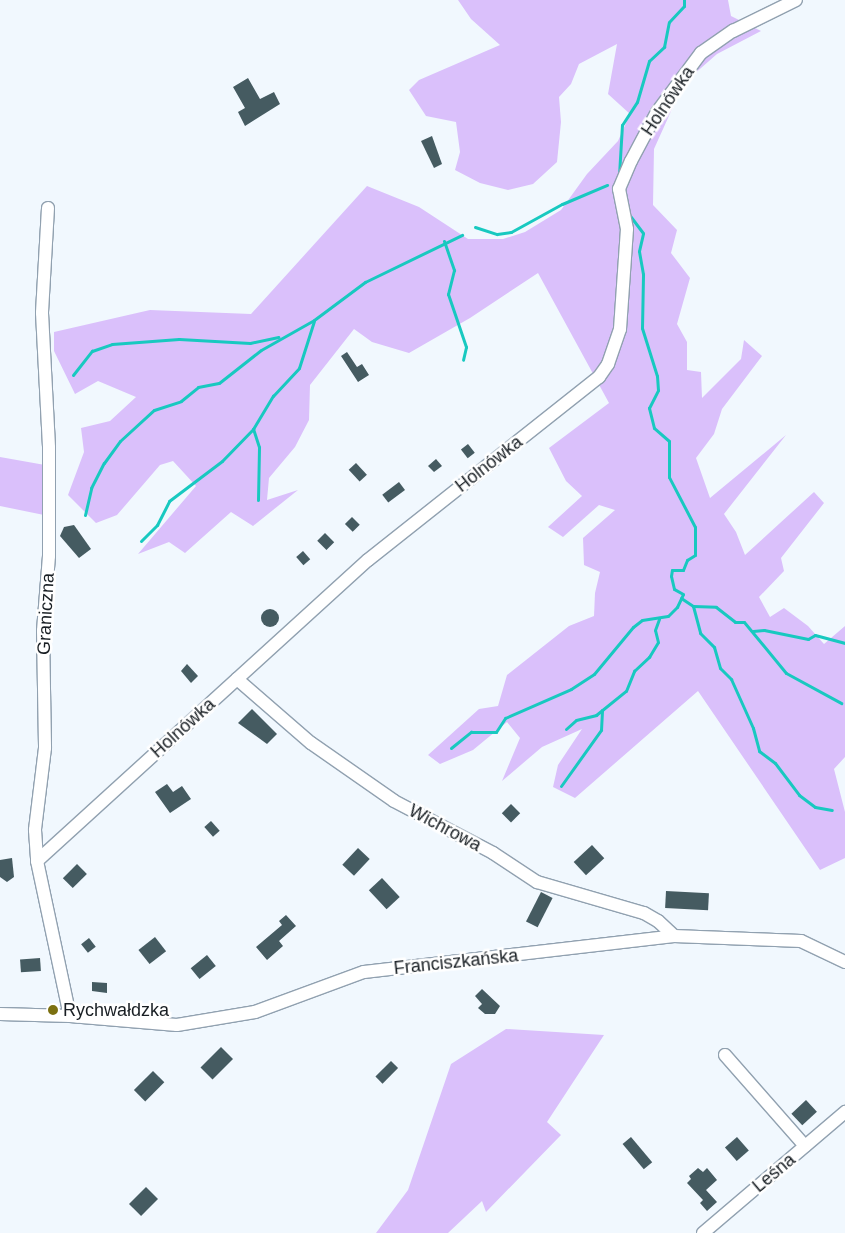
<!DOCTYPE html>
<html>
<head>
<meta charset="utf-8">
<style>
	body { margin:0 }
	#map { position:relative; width:845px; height:1233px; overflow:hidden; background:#f1f8fe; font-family:Helvetica,sans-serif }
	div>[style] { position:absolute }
	.green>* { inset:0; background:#dac0fb }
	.stream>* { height:3px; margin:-1.5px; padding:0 1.5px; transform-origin:1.5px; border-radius:1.5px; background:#18c9c0 }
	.building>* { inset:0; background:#455b61; transform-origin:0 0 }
	.round { border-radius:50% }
	.roads { filter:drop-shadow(1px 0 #91a1b0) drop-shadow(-1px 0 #91a1b0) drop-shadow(0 1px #91a1b0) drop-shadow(0 -1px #91a1b0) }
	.minor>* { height:12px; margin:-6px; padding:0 6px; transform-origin:6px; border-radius:6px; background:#fff }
	.dots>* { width:14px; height:14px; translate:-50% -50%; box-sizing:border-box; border:2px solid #fff; border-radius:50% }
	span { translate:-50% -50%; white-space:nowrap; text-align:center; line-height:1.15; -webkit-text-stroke:5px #fff; paint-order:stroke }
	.street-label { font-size:18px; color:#181e23 }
	.poi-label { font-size:18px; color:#181e23 }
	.left { translate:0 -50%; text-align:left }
</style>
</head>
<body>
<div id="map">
	<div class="green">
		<i style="clip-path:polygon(458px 0,728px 0,731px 16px,761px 31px,717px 54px,693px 75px,677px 98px,654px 149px,653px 205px,677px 230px,671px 253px,690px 278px,677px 324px,687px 342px,687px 370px,701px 372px,702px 398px,741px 359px,744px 340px,762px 356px,722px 409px,714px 434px,696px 458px,710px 498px,786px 435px,724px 514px,736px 532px,745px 555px,814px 492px,824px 503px,781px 558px,784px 571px,759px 597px,770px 617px,784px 608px,808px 626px,824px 644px,845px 626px,845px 757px,834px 769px,845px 812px,845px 858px,820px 870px,698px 691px,575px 798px,553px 787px,558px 765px,582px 729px,542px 747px,502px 781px,520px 738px,507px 722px,473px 750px,440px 764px,428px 755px,479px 709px,498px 706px,507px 675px,569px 626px,594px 616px,595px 593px,600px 572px,584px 565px,583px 538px,615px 510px,599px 505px,563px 537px,548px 527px,582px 496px,566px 481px,549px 448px,609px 403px,538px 273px,470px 318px,409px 353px,372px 342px,354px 329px,310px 385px,309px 420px,295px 447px,269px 478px,267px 500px,298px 490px,253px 526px,231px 512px,185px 553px,169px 542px,138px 554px,196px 486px,173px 461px,160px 465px,117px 515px,96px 523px,68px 495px,84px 452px,81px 428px,110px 421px,136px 397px,98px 381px,75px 394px,54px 351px,54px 332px,150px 310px,251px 314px,367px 186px,419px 207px,468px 239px,503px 239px,525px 232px,561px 210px,587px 174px,618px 141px,630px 114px,608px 94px,617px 44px,579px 64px,571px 84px,559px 97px,561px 122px,557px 162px,533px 184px,508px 190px,480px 183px,455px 170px,460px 152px,456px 122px,426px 116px,409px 90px,419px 80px,500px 45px,471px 19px)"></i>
		<i style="clip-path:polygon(0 457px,45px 465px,44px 515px,0 506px)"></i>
		<i style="clip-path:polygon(506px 1029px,604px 1035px,547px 1122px,561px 1135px,486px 1212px,482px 1201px,448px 1233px,376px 1233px,408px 1190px,451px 1064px)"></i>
	</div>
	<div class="stream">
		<i style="left:619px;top:175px;width:50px;rotate:-86.6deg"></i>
		<i style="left:622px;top:125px;width:27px;rotate:-57deg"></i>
		<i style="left:637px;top:102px;width:43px;rotate:-73.7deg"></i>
		<i style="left:649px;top:61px;width:21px;rotate:-43deg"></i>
		<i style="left:664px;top:47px;width:25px;rotate:-79deg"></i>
		<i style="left:669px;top:22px;width:22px;rotate:-47deg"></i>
		<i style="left:684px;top:6px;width:6px;rotate:-90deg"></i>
		<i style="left:475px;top:227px;width:23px;rotate:18deg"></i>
		<i style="left:497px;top:234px;width:14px;rotate:-8deg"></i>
		<i style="left:511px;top:232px;width:58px;rotate:-28.8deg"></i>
		<i style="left:562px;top:204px;width:49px;rotate:-22.9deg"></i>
		<i style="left:444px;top:241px;width:31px;rotate:71deg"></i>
		<i style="left:454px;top:270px;width:25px;rotate:104deg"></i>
		<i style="left:448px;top:294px;width:56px;rotate:71.2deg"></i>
		<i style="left:466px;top:347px;width:13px;rotate:103deg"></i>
		<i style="left:73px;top:375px;width:31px;rotate:-52deg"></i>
		<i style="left:92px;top:351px;width:21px;rotate:-19deg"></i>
		<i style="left:112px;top:344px;width:67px;rotate:-4.3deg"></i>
		<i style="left:179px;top:339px;width:71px;rotate:3.2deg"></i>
		<i style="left:250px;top:343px;width:29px;rotate:-12deg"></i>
		<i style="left:258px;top:500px;width:53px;rotate:-88.9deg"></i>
		<i style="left:259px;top:447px;width:19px;rotate:-108deg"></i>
		<i style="left:253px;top:429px;width:39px;rotate:-59deg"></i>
		<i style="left:273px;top:396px;width:38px;rotate:-47deg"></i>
		<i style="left:299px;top:368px;width:49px;rotate:-72.3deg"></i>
		<i style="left:85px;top:515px;width:28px;rotate:-77deg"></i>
		<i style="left:91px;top:488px;width:28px;rotate:-63deg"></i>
		<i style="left:104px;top:463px;width:27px;rotate:-54deg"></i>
		<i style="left:120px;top:441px;width:46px;rotate:-42.4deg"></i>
		<i style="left:154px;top:410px;width:28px;rotate:-18deg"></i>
		<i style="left:181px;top:401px;width:22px;rotate:-39deg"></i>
		<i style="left:198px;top:387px;width:21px;rotate:-11deg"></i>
		<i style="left:219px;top:383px;width:53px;rotate:-38.2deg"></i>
		<i style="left:261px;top:350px;width:61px;rotate:-29.5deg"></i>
		<i style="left:314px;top:320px;width:64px;rotate:-36.7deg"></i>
		<i style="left:365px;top:282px;width:108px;rotate:-25.9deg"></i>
		<i style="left:141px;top:541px;width:23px;rotate:-45deg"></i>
		<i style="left:157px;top:525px;width:27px;rotate:-63deg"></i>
		<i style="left:169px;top:501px;width:66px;rotate:-37deg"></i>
		<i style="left:222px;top:461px;width:45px;rotate:-45.9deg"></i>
		<i style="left:681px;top:598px;width:14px;rotate:34deg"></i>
		<i style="left:693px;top:606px;width:28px;rotate:75deg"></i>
		<i style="left:700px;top:633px;width:20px;rotate:45deg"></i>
		<i style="left:714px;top:647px;width:22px;rotate:74deg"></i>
		<i style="left:720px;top:668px;width:16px;rotate:45deg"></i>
		<i style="left:731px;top:679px;width:54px;rotate:65.8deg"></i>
		<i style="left:753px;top:728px;width:24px;rotate:75deg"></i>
		<i style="left:759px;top:751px;width:20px;rotate:37deg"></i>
		<i style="left:775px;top:763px;width:40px;rotate:53deg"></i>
		<i style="left:799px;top:795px;width:20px;rotate:37deg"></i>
		<i style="left:815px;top:807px;width:17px;rotate:10deg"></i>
		<i style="left:693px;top:606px;width:23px;rotate:2deg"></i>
		<i style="left:716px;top:607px;width:24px;rotate:38deg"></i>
		<i style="left:735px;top:622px;width:9px"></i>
		<i style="left:744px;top:622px;width:66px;rotate:50.5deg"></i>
		<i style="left:786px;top:673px;width:63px;rotate:28.6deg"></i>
		<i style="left:753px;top:631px;width:11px;rotate:-5deg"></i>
		<i style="left:764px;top:630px;width:45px;rotate:11.6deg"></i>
		<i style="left:808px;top:639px;width:8px;rotate:-30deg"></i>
		<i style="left:815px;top:635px;width:31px;rotate:15deg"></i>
		<i style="left:566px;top:729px;width:13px;rotate:-42deg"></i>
		<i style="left:576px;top:720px;width:21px;rotate:-14deg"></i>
		<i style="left:596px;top:715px;width:38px;rotate:-39deg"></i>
		<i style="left:626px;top:691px;width:22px;rotate:-68deg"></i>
		<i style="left:634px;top:671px;width:21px;rotate:-43deg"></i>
		<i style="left:649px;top:657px;width:17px;rotate:-59deg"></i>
		<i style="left:658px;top:642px;width:12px;rotate:-104deg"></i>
		<i style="left:655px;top:630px;width:12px;rotate:-70deg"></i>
		<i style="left:451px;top:748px;width:26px;rotate:-39deg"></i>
		<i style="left:471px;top:732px;width:25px"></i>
		<i style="left:496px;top:732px;width:17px;rotate:-57deg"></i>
		<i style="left:505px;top:718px;width:72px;rotate:-23.7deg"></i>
		<i style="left:571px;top:689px;width:27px;rotate:-33deg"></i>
		<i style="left:594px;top:674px;width:61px;rotate:-50.3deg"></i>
		<i style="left:633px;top:627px;width:11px;rotate:-38deg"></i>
		<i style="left:642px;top:620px;width:26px;rotate:-9deg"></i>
		<i style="left:668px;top:616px;width:13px;rotate:-45deg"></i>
		<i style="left:677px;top:607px;width:14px;rotate:-65deg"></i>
		<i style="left:683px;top:594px;width:10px;rotate:-151deg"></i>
		<i style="left:674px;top:589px;width:13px;rotate:-103deg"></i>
		<i style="left:671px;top:576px;width:6px;rotate:-81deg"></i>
		<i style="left:672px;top:570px;width:11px"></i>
		<i style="left:683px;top:570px;width:11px;rotate:-68deg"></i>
		<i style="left:687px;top:560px;width:9px;rotate:-32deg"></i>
		<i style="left:695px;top:555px;width:28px;rotate:-90deg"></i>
		<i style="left:695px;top:527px;width:56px;rotate:-117.5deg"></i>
		<i style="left:669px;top:477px;width:36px;rotate:-90deg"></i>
		<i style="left:669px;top:441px;width:20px;rotate:-139deg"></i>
		<i style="left:654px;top:428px;width:21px;rotate:-104deg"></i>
		<i style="left:649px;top:408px;width:20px;rotate:-63deg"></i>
		<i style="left:658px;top:390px;width:14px;rotate:-94deg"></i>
		<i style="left:657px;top:376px;width:50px;rotate:-107.4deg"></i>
		<i style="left:642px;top:328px;width:54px;rotate:-88.9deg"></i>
		<i style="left:643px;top:274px;width:23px;rotate:-100deg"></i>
		<i style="left:639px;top:251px;width:18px;rotate:-77deg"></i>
		<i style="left:643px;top:233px;width:21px;rotate:-127deg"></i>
		<i style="left:561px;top:786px;width:69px;rotate:-54.5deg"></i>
		<i style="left:601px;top:730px;width:20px;rotate:-87deg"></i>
	</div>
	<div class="building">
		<i style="clip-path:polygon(248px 78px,260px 99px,274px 92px,280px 104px,245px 126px,238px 112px,245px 108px,233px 87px)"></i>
		<i style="clip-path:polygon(432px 136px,442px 164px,434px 168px,421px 141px)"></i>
		<i style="clip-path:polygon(347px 352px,357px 367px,362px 364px,369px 375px,358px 382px,341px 356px)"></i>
		<i style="left:468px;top:444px;width:11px;height:9px;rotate:52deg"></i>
		<i style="clip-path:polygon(436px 459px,442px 466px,434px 472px,428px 466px)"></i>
		<i style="left:356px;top:463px;width:16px;height:10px;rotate:47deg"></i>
		<i style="left:399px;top:482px;width:10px;height:21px;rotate:53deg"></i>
		<i style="left:352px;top:517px;width:11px;height:10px;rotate:45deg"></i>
		<i style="clip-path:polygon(74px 525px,91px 549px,79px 558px,60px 536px,64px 527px)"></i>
		<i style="left:325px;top:533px;width:13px;height:11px;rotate:45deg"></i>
		<i style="left:303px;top:551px;width:11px;height:9px;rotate:49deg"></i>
		<i class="round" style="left:261px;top:609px;width:18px;height:18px"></i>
		<i style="clip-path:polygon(187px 664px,198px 676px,191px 683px,181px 671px)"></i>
		<i style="clip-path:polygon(252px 709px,277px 734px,267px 744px,238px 723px)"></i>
		<i style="clip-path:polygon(167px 784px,173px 792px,182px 786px,191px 799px,170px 813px,155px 792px)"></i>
		<i style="left:511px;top:804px;width:13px;height:13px;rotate:45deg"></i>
		<i style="left:211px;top:821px;width:13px;height:9px;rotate:48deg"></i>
		<i style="left:592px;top:845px;width:18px;height:25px;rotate:47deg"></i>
		<i style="left:358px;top:848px;width:16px;height:23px;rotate:43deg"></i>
		<i style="clip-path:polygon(12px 858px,14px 877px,7px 882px,0 877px,0 860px)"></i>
		<i style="left:77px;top:864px;width:14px;height:20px;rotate:45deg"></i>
		<i style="left:382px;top:878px;width:26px;height:18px;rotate:47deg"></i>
		<i style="left:666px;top:891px;width:43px;height:17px;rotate:3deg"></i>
		<i style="left:541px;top:892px;width:13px;height:33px;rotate:27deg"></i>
		<i style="clip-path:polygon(286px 915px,296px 926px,279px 941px,283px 946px,267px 960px,256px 947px,282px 925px,279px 921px)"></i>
		<i style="left:155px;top:937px;width:18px;height:21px;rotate:52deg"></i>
		<i style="left:89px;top:938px;width:11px;height:10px;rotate:52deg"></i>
		<i style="left:207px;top:955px;width:14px;height:21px;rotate:51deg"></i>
		<i style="left:40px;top:958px;width:13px;height:20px;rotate:86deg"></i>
		<i style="clip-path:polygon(92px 982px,107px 983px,107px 993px,92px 991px)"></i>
		<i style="clip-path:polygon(482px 989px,500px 1006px,495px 1014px,485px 1014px,478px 1008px,482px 1004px,475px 996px)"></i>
		<i style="left:221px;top:1047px;width:17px;height:29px;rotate:45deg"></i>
		<i style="left:391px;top:1061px;width:10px;height:22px;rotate:45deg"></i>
		<i style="left:153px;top:1071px;width:16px;height:27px;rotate:45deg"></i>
		<i style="left:806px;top:1100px;width:16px;height:20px;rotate:47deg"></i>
		<i style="left:631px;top:1137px;width:33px;height:11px;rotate:50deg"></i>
		<i style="left:737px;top:1137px;width:18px;height:16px;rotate:49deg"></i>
		<i style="clip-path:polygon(698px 1168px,703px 1172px,707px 1168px,717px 1180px,706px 1190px,717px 1202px,707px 1211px,700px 1203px,703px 1200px,687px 1183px,691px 1179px,689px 1176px)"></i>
		<i style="left:146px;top:1187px;width:17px;height:24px;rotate:45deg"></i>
	</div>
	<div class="roads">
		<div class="minor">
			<i style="left:48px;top:208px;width:105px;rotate:93.3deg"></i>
			<i style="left:42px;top:313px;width:135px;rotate:87deg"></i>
			<i style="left:49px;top:448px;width:108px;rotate:90deg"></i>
			<i style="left:49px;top:556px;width:75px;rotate:94.6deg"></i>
			<i style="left:43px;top:631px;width:117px;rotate:89deg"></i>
			<i style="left:45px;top:748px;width:83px;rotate:97deg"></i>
			<i style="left:35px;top:830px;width:31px;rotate:86deg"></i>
			<i style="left:37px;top:861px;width:158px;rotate:78deg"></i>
			<i style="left:237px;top:679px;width:98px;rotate:40.9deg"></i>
			<i style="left:311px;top:743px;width:101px;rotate:34.9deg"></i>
			<i style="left:394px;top:801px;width:112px;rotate:27.7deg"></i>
			<i style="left:493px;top:853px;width:53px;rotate:33.4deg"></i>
			<i style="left:537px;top:882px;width:111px;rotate:16.2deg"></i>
			<i style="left:644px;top:913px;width:16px;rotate:30deg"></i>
			<i style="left:658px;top:921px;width:22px;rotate:43deg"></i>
			<i style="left:37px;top:861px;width:447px;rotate:-42.3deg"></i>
			<i style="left:368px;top:560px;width:295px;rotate:-38.4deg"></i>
			<i style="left:599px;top:377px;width:16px;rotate:-55deg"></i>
			<i style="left:608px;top:364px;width:37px;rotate:-71deg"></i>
			<i style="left:620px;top:329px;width:100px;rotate:-86deg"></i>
			<i style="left:627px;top:229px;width:41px;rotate:-101.3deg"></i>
			<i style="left:619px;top:189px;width:30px;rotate:-67deg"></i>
			<i style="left:631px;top:161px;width:55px;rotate:-62deg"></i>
			<i style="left:657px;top:112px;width:74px;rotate:-53.3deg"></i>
			<i style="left:701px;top:53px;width:39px;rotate:-35deg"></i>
			<i style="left:733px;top:31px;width:70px;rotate:-26.2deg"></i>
			<i style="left:0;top:1014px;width:70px;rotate:1.6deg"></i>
			<i style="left:70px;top:1016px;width:107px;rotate:4.8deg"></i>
			<i style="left:177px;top:1025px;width:79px;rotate:-9.5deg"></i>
			<i style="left:255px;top:1012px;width:116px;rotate:-20.2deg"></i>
			<i style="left:364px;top:972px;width:312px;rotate:-6.6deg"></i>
			<i style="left:674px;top:936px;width:127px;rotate:2.3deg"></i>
			<i style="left:801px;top:941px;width:49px;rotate:25.5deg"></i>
			<i style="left:725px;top:1055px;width:121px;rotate:48.7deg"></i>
			<i style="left:703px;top:1233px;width:187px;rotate:-40.4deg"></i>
		</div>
	</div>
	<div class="dots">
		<i style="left:53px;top:1010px;background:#7b7010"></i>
	</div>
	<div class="street-label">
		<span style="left:668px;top:101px;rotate:-56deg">Holnówka</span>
		<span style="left:489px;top:464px;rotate:-38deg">Holnówka</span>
		<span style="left:46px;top:614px;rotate:-87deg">Graniczna</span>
		<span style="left:183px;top:728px;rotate:-42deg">Holnówka</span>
		<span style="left:445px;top:828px;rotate:28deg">Wichrowa</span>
		<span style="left:456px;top:962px;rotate:-6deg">Franciszkańska</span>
		<span style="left:774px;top:1173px;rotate:-40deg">Leśna</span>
	</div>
	<div class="poi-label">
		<span class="left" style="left:63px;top:1010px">Rychwałdzka</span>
	</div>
</div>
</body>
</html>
